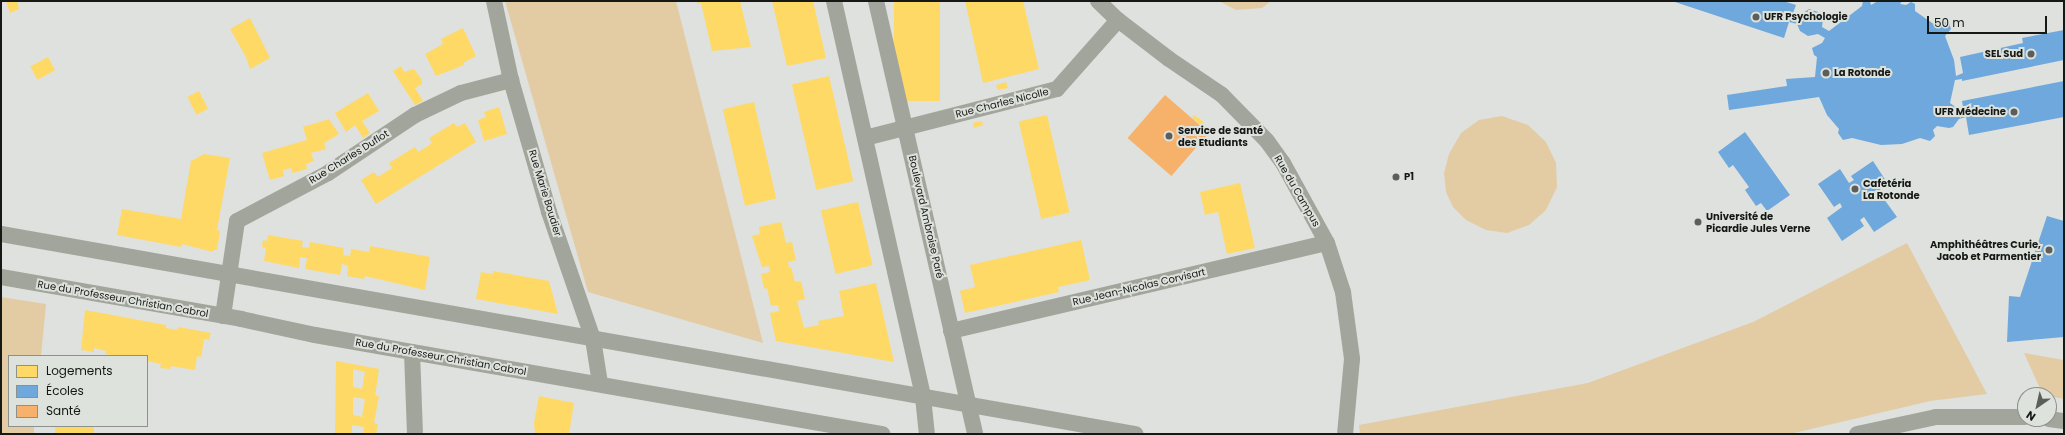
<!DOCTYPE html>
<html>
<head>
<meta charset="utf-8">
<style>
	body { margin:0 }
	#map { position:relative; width:2065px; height:435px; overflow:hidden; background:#dee1dd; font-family:Poppins,sans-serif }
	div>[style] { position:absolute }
	.green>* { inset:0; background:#e3cca4 }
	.homes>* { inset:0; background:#ffd966; transform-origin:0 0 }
	.schools>* { inset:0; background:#6fa8dc }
	.health>* { inset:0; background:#f6b26b; transform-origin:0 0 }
	.minor>* { height:16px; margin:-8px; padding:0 8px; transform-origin:8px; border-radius:8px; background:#a2a59b }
	.dots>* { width:11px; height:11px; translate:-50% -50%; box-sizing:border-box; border:2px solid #dde2dc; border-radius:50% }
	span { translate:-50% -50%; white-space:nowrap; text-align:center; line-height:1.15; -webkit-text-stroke:4px #dde2dc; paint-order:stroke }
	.poi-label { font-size:10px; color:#161816; font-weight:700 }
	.left { translate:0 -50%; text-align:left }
	.right { translate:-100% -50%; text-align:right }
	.street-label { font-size:10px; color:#161816 }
	.frame { position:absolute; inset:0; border:2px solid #161816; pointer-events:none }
	.legend { position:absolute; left:8px; top:355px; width:140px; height:72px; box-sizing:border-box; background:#dde2dc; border:1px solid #8d918d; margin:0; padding:5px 7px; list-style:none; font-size:12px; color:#161816 }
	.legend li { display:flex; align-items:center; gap:8px; height:20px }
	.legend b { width:20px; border:1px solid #8d918d }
	.north { position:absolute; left:2017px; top:387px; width:40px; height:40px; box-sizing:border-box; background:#dde2dc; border:1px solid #8d918d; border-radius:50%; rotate:214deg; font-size:11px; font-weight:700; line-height:16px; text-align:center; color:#161816 }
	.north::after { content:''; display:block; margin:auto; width:14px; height:18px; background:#5c5e5c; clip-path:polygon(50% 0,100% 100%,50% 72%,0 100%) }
	.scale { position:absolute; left:1927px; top:16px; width:120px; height:18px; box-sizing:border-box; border:2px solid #161816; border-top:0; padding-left:5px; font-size:12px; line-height:14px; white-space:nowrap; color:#161816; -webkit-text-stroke:3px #dde2dc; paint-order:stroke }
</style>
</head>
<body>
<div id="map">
	<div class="green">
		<i style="clip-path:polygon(505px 1px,676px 1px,763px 343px,588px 292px)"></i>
		<i style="clip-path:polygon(1219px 1px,1271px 1px,1262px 8px,1236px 10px)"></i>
		<i style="clip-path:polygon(1502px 116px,1528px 125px,1546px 142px,1556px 163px,1557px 187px,1546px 210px,1529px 225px,1507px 233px,1486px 230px,1466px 220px,1453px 207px,1446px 192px,1444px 173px,1449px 154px,1461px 133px,1479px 120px)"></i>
		<i style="clip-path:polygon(1907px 243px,1987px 394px,1930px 401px,1790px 434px,1360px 434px,1359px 425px,1588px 383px,1753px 322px)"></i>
		<i style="clip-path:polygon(1px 297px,46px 304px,41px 356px,9px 356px,9px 426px,34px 426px,34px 434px,1px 434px)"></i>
		<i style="clip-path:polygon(2024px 353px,2064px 360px,2064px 399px,2043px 395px)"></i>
	</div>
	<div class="homes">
		<i style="clip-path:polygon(6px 1px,17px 1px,19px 9px,10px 13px)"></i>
		<i style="clip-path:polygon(697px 1px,740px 1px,751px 47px,712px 51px,701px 3px,697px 4px)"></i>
		<i style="clip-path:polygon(772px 1px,813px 1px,826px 58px,787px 66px)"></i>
		<i style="left:894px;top:1px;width:46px;height:100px"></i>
		<i style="clip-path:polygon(965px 1px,1023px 1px,1039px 69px,983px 83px)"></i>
		<i style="clip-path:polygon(250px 18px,270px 58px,250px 69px,246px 57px,230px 29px)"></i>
		<i style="clip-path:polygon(463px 28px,476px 56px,463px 63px,464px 65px,436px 76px,425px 54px,443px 44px,441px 39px)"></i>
		<i style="left:48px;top:57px;width:15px;height:20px;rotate:62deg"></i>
		<i style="clip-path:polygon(401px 66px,404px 72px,414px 69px,422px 80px,422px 84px,415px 88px,423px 101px,415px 105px,393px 71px)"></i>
		<i style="left:829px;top:76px;width:108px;height:38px;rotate:77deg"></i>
		<i style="clip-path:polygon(1006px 82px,1008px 88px,998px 90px,996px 85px)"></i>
		<i style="left:199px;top:91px;width:20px;height:13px;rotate:63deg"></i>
		<i style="clip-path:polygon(368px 93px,379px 111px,362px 121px,370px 133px,363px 138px,355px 125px,346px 132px,335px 113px)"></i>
		<i style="left:754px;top:102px;width:99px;height:32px;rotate:77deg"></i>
		<i style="clip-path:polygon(499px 107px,507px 134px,484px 141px,478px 120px,486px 117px,484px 112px)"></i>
		<i style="left:1047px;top:115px;width:100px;height:29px;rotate:77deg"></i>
		<i style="clip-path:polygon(1194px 115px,1204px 122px,1201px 125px,1192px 118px)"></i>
		<i style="clip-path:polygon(329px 119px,339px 134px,324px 143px,326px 149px,311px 153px,314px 161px,306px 164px,307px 169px,292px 173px,291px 168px,283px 170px,284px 176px,270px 180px,262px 153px,307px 140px,303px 127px)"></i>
		<i style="clip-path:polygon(982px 121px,983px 125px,974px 128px,973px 123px)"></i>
		<i style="clip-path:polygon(454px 123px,457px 127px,465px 123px,476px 142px,376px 204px,361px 180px,374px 172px,378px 177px,392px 168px,389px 163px,415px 147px,418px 152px,425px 148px,432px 143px,429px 138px)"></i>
		<i style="clip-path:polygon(204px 154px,230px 158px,217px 230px,220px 231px,217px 250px,213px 250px,213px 252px,182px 244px,181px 247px,117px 235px,122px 209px,181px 219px,191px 161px)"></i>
		<i style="clip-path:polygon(1240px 183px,1255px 248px,1227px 254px,1218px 212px,1205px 215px,1200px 192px)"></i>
		<i style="left:858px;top:202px;width:65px;height:38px;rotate:77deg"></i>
		<i style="clip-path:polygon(781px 222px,786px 243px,792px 242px,796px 260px,788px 262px,789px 268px,791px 267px,795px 282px,801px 281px,805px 299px,797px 301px,804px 328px,819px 325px,818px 321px,844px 316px,839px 291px,876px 283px,894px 362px,776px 341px,770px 313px,779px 311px,778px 305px,771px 306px,767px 288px,764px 289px,761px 274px,770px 272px,769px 266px,762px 267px,752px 236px,760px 234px,759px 227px)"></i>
		<i style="clip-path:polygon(268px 235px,303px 241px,302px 247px,309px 248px,310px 242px,344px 248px,343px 255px,350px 256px,351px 249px,369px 252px,370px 246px,430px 257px,425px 290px,365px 276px,364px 279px,347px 276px,348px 266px,342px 264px,340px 275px,305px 269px,307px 258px,300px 257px,299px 268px,264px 261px,266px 248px,262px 247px,263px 240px,267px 241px)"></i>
		<i style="clip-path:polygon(1081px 240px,1090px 280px,1058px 287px,1059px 292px,965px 313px,960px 291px,975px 287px,970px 265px)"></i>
		<i style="clip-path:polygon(493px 271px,549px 281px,558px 314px,476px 299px,481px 272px,493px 274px)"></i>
		<i style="clip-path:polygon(85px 310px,166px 325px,166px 328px,177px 330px,178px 327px,211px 333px,209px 340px,204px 339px,201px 357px,197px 356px,195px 370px,171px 366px,170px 369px,160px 368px,161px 364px,147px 361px,147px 356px,115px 356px,105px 354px,106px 351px,94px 348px,94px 352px,81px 350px)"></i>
		<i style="clip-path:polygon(evenodd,336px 361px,379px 369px,375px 396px,379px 396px,374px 423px,378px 424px,376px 434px,363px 434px,364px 427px,352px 425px,352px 434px,335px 434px,336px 361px,353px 369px,365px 372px,362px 389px,353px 387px,353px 369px,336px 361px,353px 397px,365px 399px,362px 417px,353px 415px,353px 397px)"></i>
		<i style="clip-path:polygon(539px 396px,574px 403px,569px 434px,535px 434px,534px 423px)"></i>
		<i style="left:55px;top:426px;width:39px;height:8px"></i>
	</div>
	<div class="schools">
		<i style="clip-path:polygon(1672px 1px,1783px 1px,1796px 5px,1793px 13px,1800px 15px,1809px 9px,1818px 12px,1823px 20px,1822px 27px,1829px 31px,1862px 6px,1863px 1px,1870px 1px,1871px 5px,1878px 1px,1902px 1px,1900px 4px,1906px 5px,1911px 2px,1915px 4px,1915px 11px,1935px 25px,1943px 21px,1949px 23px,1951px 29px,1945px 36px,1954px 60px,1956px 76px,1963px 73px,1960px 57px,2023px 43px,2022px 38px,2064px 30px,2064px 60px,1962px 81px,1962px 79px,1955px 80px,1950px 103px,1957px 108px,1963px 107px,1962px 101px,2064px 81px,2064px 117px,1969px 135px,1966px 117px,1959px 119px,1953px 127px,1949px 128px,1937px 126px,1933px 130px,1935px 136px,1930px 141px,1920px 138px,1902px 144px,1881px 145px,1852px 138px,1843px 140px,1838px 133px,1839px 129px,1827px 115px,1819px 97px,1729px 110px,1727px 95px,1787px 86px,1786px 79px,1815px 77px,1817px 57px,1814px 55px,1812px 48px,1822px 43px,1825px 38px,1818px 34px,1808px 36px,1800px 31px,1797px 24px,1789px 22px,1784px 38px)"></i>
		<i style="clip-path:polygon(1745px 132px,1790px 195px,1767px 211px,1761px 203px,1756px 206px,1745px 190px,1749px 187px,1733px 165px,1729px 168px,1718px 152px)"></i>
		<i style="clip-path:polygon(1873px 161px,1888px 184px,1875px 193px,1878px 197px,1881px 195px,1897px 217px,1874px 232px,1864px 217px,1860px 220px,1864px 226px,1842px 241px,1827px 218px,1842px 207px,1840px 203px,1834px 207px,1818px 184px,1840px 169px,1849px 183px,1854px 180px,1851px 176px)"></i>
		<i style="clip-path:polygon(2047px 216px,2064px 221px,2064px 337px,2007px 342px,2009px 296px,2020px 297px)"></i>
	</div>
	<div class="health">
		<i style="left:1165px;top:95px;width:58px;height:57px;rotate:41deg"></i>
	</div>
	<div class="minor">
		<i style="left:494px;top:1px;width:81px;rotate:77.9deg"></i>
		<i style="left:511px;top:80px;width:137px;rotate:73.9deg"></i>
		<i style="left:549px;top:212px;width:134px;rotate:70.9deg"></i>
		<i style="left:593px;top:339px;width:45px;rotate:81deg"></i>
		<i style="left:834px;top:1px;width:406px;rotate:77.3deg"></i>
		<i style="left:923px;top:397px;width:37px;rotate:84deg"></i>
		<i style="left:876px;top:1px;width:444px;rotate:77.1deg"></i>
		<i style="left:1098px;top:1px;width:28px;rotate:44deg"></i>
		<i style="left:1118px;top:20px;width:64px;rotate:37.4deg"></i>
		<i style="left:1169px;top:59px;width:64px;rotate:34.2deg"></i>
		<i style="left:1222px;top:95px;width:64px;rotate:45.6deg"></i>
		<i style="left:1267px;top:141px;width:27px;rotate:54deg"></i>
		<i style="left:1283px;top:163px;width:91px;rotate:61.2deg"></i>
		<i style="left:1327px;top:243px;width:52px;rotate:71.9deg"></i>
		<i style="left:1343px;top:292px;width:68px;rotate:82.3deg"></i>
		<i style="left:1352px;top:359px;width:75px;rotate:95.3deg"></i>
		<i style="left:865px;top:138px;width:198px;rotate:-14.3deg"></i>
		<i style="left:1057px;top:89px;width:92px;rotate:-48.5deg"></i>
		<i style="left:1px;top:234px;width:1152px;rotate:10deg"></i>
		<i style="left:1px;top:277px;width:244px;rotate:9.9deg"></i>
		<i style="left:241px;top:319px;width:76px;rotate:12.2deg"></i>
		<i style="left:315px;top:335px;width:576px;rotate:9.9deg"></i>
		<i style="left:223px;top:316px;width:96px;rotate:-81.6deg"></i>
		<i style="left:237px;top:221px;width:103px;rotate:-27.8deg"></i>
		<i style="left:328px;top:173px;width:105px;rotate:-33.7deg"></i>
		<i style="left:415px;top:115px;width:51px;rotate:-25.6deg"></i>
		<i style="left:461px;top:93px;width:52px;rotate:-14.6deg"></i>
		<i style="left:951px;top:331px;width:386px;rotate:-13.2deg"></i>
		<i style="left:412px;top:352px;width:82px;rotate:87.9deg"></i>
		<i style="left:2049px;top:419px;width:15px;rotate:8deg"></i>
		<i style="left:1857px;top:434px;width:81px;rotate:-12.1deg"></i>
		<i style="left:1936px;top:417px;width:89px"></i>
	</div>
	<div class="dots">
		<i style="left:1756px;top:17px;background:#5c5e5c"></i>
		<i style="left:2031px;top:54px;background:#5c5e5c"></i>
		<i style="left:1826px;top:73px;background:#5c5e5c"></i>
		<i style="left:2014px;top:112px;background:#5c5e5c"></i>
		<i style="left:1169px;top:136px;background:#5c5e5c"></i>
		<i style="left:1396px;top:177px;background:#5c5e5c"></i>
		<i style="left:1855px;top:189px;background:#5c5e5c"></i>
		<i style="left:1698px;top:222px;background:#5c5e5c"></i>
		<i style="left:2049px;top:250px;background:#5c5e5c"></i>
	</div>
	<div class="poi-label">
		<span class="left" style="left:1764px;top:17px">UFR Psychologie</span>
		<span class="right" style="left:2023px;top:54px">SEL Sud</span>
		<span class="left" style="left:1834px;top:73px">La Rotonde</span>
		<span class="right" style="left:2006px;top:112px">UFR Médecine</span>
		<span class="left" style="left:1178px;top:136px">Service de Santé<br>des Etudiants</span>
		<span class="left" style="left:1404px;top:177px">P1</span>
		<span class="left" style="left:1863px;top:189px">Cafetéria<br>La Rotonde</span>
		<span class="left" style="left:1706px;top:222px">Université de<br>Picardie Jules Verne</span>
		<span class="right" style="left:2041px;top:250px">Amphithéâtres Curie,<br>Jacob et Parmentier</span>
	</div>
	<div class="street-label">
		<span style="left:1002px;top:103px;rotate:-14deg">Rue Charles Nicolle</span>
		<span style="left:349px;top:157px;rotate:-32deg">Rue Charles Duflot</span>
		<span style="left:1297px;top:191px;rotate:60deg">Rue du Campus</span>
		<span style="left:545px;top:193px;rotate:73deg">Rue Marie Boudier</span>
		<span style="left:926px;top:217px;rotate:77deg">Boulevard Ambroise Paré</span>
		<span style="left:1139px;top:287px;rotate:-13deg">Rue Jean-Nicolas Corvisart</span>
		<span style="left:123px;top:299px;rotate:10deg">Rue du Professeur Christian Cabrol</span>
		<span style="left:441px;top:357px;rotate:10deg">Rue du Professeur Christian Cabrol</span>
	</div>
	<div class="frame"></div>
	<ul class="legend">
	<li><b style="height:11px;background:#ffd966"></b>Logements</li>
	<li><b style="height:11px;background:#6fa8dc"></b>Écoles</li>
	<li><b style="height:11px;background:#f6b26b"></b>Santé</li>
	</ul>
	<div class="north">N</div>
	<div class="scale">50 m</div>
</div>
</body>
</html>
